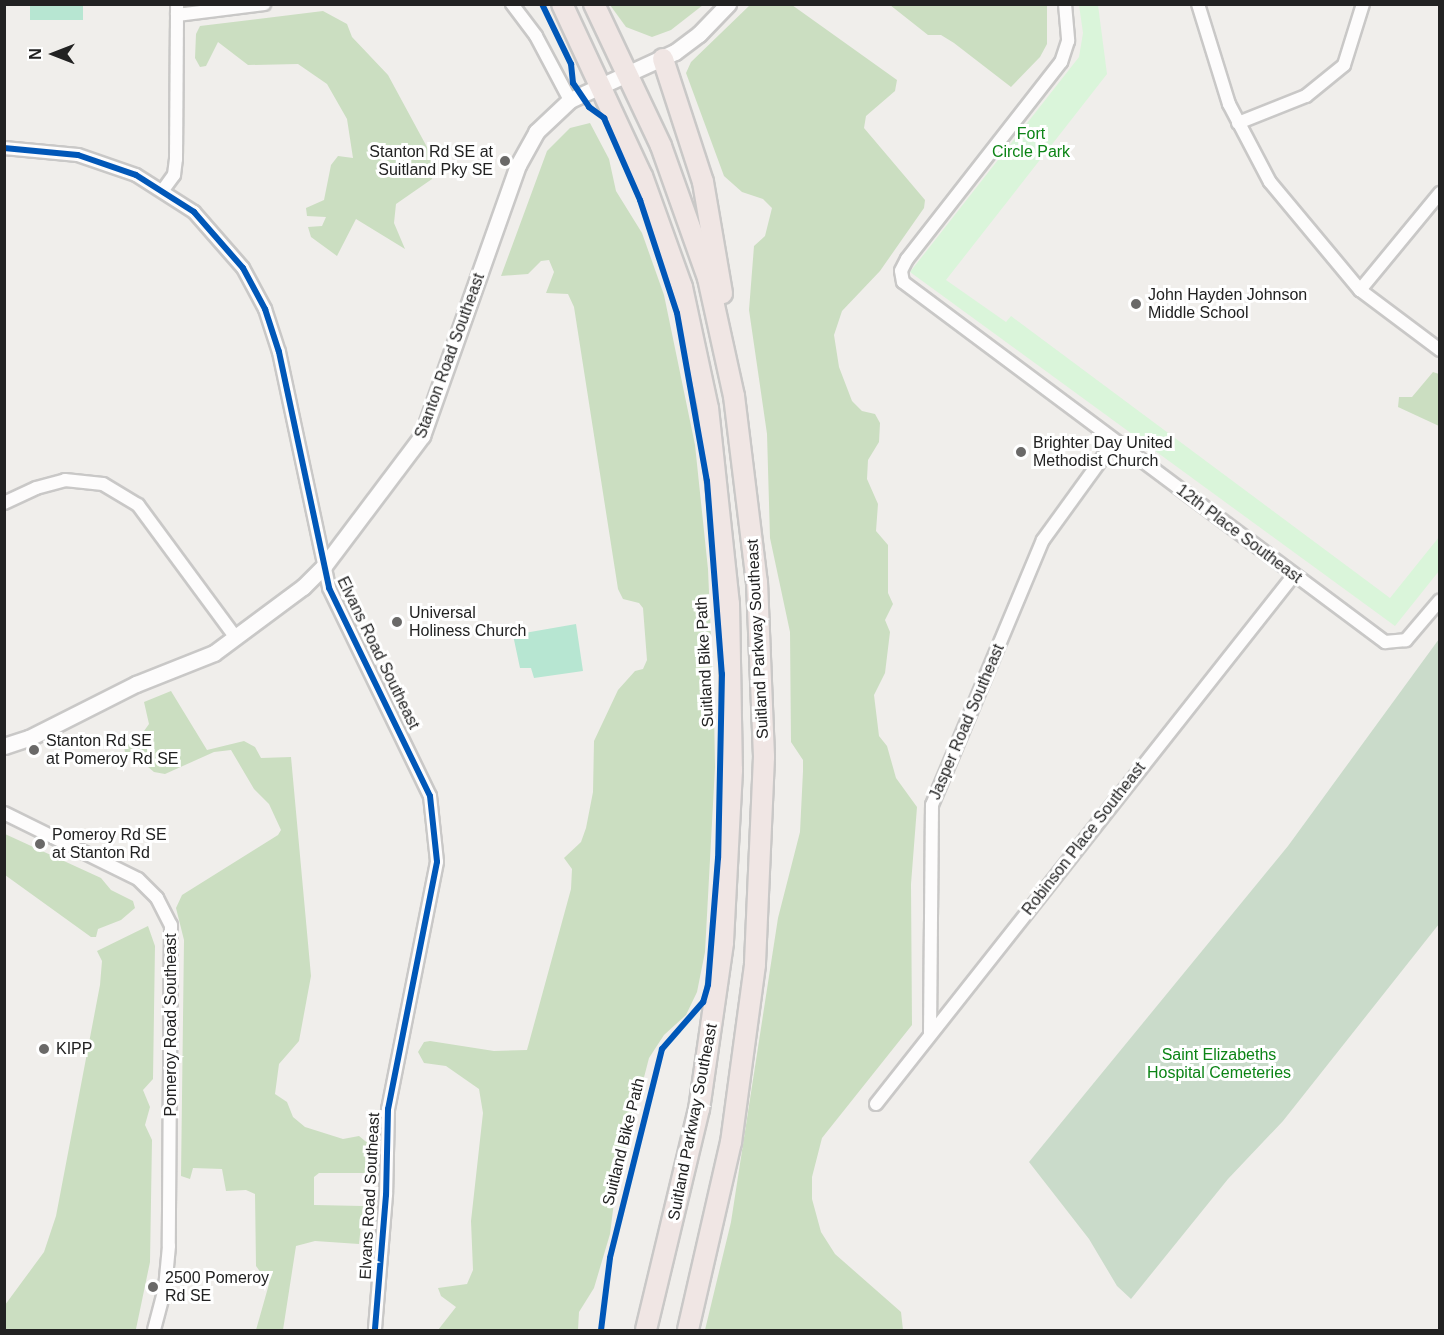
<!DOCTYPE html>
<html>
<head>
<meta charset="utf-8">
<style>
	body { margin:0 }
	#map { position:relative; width:1444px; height:1335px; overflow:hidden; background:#f0eeeb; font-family:Helvetica,sans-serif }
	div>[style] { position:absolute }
	.forest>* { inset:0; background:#cbdec1 }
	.cemetery>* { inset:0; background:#cadbca }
	.park>* { inset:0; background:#daf5da }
	.pitch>* { inset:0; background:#b7e6d2; transform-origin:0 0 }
	.roads { filter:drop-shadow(2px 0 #c9c8c7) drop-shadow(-2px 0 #c9c8c7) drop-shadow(0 2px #c9c8c7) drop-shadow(0 -2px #c9c8c7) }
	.minor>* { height:12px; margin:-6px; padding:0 6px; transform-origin:6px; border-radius:6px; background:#fdfcfc }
	.tertiary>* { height:15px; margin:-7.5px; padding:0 7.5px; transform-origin:7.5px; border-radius:7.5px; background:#fdfcfc }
	.trunk>* { height:20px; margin:-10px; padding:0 10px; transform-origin:10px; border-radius:10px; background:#f0e6e4 }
	.cycleway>* { height:6px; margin:-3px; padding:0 3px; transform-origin:3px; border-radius:3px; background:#0057b8 }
	.dots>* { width:16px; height:16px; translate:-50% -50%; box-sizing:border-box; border:3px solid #fff; border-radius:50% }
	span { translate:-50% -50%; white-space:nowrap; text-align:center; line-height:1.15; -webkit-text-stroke:6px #fff; paint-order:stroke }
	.park-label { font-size:16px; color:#0c8416 }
	.poi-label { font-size:16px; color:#222 }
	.right { translate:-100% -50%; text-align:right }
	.left { translate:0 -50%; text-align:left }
	.street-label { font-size:16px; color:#222 }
	.frame { position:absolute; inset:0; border:6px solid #222; pointer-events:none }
	.north { position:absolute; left:24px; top:24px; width:60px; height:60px; -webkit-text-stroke:4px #fff; paint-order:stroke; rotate:270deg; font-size:16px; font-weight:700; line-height:24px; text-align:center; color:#222 }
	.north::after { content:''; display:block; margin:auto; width:21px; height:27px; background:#222; clip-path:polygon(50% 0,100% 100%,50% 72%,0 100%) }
</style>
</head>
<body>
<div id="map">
	<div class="forest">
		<i style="clip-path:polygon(610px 5px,703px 5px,671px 30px,652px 37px,626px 27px)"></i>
		<i style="clip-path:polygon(750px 5px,792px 5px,897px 80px,895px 91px,866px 116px,864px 128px,925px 200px,924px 208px,880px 271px,842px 311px,834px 335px,839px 367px,852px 401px,862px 411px,875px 414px,880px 423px,879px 442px,868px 460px,867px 479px,878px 504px,876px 531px,888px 545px,888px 593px,893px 604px,885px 620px,890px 632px,885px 673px,874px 695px,879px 736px,887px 746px,896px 778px,917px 807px,911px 884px,912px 1025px,822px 1138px,812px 1177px,812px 1199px,821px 1232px,835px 1254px,901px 1312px,903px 1330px,705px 1330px,731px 1222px,778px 918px,800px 832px,803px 771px,803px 760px,791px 742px,790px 632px,770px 538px,767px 434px,749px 310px,754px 246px,765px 236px,772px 208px,763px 199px,742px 192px,724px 176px,686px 73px,691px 62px)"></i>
		<i style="clip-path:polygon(890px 5px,1047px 5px,1047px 44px,1040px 57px,1011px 87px,954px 43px,941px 35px,928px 35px)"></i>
		<i style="clip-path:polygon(323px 11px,347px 24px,352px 37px,388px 75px,434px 160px,432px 179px,396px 204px,394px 223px,405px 249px,356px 219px,337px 256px,311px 237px,308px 227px,322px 226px,326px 217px,307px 216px,306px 208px,324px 200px,331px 165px,338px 156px,353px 158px,347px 119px,327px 84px,298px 64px,248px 65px,218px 42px,206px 66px,200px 67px,195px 58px,196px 34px,200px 26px)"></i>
		<i style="clip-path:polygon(590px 123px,609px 159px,616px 191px,642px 233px,664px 295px,695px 445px,708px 569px,714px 709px,715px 767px,705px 952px,697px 992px,686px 1015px,664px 1035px,649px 1058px,616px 1186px,610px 1234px,594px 1288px,579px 1312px,578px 1330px,438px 1330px,456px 1307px,441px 1296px,438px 1288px,467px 1284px,473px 1270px,471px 1221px,483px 1113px,479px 1089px,446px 1066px,424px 1063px,418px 1052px,424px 1042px,430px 1041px,494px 1051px,527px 1050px,571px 889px,572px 869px,564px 858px,581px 842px,586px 828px,593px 792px,594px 741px,618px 690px,635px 671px,643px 669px,647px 660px,643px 608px,639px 603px,623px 599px,618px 589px,574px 307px,568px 294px,546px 293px,554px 272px,549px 260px,541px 261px,528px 274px,501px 276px,547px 151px,570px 128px)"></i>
		<i style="clip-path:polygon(1433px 372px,1439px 374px,1439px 426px,1398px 407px,1399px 397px,1412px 397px)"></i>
		<i style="clip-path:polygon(171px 691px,207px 750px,244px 741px,255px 747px,261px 758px,291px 757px,311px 976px,299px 1041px,279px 1064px,275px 1094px,287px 1102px,293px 1117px,305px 1127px,343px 1139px,359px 1136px,370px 1145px,366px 1173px,319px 1173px,314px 1177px,314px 1205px,363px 1206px,359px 1244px,315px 1241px,296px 1246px,283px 1330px,256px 1330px,269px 1284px,256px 1266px,255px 1194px,246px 1190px,226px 1191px,222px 1169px,193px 1168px,190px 1179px,181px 1176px,184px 940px,176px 908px,182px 895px,278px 835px,281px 830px,269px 804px,254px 789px,231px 750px,214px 752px,165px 774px,154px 772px,134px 755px,125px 753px,124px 746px,139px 738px,149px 724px,144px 702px)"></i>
		<i style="clip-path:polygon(5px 834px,101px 878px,111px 890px,133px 901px,135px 908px,121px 920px,98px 929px,96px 937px,91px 937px,5px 875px)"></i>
		<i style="clip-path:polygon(148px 926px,155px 946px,153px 1079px,143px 1090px,150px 1107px,145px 1125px,152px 1140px,150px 1262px,136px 1329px,5px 1330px,5px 1305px,44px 1252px,56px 1216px,100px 985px,102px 961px,97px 951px)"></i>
	</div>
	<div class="cemetery">
		<i style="clip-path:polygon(1439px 639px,1439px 924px,1283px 1121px,1228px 1179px,1131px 1299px,1117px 1286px,1089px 1239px,1029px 1162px,1288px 846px)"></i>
	</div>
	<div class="park">
		<i style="clip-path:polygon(1079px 5px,1098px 5px,1107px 74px,946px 280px,1006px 322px,1011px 316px,1390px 598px,1439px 537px,1439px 571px,1395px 626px,910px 272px,1079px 57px,1083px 33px)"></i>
	</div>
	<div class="pitch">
		<i style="left:30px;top:5px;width:53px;height:15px"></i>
		<i style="clip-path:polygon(576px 624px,583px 671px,534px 678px,531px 668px,520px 668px,513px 635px)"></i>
	</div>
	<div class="roads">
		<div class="minor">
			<i style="left:512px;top:4px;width:40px;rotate:53deg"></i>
			<i style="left:536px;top:36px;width:72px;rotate:62deg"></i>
			<i style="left:1065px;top:4px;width:37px;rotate:85deg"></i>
			<i style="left:1068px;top:41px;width:22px;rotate:108deg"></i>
			<i style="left:1061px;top:62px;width:250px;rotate:128deg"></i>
			<i style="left:907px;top:259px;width:13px;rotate:117deg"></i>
			<i style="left:901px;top:271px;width:11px;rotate:80deg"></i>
			<i style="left:903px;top:282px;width:602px;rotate:36.76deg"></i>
			<i style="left:1385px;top:642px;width:21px;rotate:-5deg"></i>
			<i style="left:1406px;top:640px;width:52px;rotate:-49.6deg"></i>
			<i style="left:1198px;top:4px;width:105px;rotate:72.8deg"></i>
			<i style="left:1229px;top:104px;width:88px;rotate:62.3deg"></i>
			<i style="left:1270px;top:182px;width:141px;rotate:50.2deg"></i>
			<i style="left:1360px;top:290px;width:100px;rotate:36.9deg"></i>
			<i style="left:177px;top:15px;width:88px;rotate:-7.2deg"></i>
			<i style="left:1238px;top:123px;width:73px;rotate:-21.7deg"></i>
			<i style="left:1306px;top:96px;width:49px;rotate:-39.2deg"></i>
			<i style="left:1344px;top:65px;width:64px;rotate:-72.7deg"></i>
			<i style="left:4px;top:148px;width:74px;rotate:5.4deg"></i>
			<i style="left:78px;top:155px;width:61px;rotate:19deg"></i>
			<i style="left:136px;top:175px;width:69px;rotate:32.5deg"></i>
			<i style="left:194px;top:212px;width:74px;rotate:48.8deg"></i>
			<i style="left:243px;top:268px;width:47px;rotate:61.8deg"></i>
			<i style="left:265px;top:309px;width:45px;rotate:72deg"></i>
			<i style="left:279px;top:352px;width:241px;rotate:78deg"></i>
			<i style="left:329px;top:588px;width:231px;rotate:64.1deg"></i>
			<i style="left:430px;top:796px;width:66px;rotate:83.9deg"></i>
			<i style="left:437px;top:862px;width:252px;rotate:101.2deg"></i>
			<i style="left:388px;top:1109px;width:86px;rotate:91.3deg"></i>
			<i style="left:386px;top:1195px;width:135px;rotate:94.7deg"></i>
			<i style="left:163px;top:190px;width:19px;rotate:-54deg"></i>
			<i style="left:174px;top:175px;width:16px;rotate:-83deg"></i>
			<i style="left:176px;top:159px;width:155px;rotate:-89.6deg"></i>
			<i style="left:1360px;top:290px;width:126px;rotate:-50.5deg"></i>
			<i style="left:4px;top:503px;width:35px;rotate:-25deg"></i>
			<i style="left:36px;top:488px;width:30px;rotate:-15deg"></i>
			<i style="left:65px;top:480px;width:38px;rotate:6deg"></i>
			<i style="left:103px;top:484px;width:41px;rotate:31deg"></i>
			<i style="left:138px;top:505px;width:165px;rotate:53.6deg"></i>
			<i style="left:4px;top:813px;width:149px;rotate:26.2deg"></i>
			<i style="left:138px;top:879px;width:27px;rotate:45deg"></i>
			<i style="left:157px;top:898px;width:30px;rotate:63deg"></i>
			<i style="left:171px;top:925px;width:321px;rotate:90.4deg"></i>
			<i style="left:169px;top:1246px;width:42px;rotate:95.4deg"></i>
			<i style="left:165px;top:1288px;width:43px;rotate:104.7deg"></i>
			<i style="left:930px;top:1033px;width:228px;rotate:-89.5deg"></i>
			<i style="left:932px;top:805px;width:287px;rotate:-67.3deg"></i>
			<i style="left:1043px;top:540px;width:121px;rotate:-54.1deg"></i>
			<i style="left:876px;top:1104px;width:674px;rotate:-51.69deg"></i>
		</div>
		<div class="tertiary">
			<i style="left:4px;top:746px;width:26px;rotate:-18deg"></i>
			<i style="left:29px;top:738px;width:120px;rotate:-26.8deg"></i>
			<i style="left:136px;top:684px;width:84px;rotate:-21.7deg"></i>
			<i style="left:214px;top:653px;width:111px;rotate:-36.6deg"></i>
			<i style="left:303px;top:587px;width:30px;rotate:-45deg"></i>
			<i style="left:324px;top:566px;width:163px;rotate:-53deg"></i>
			<i style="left:422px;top:436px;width:288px;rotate:-70.5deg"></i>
			<i style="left:518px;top:165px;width:38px;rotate:-61deg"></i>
			<i style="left:536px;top:132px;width:47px;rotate:-43.3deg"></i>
			<i style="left:570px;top:100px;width:115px;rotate:-24.6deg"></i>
			<i style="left:675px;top:52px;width:30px;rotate:-37deg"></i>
			<i style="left:699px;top:34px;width:42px;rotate:-46deg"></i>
		</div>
		<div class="trunk">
			<i style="left:562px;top:4px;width:190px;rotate:65.1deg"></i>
			<i style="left:642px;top:176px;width:118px;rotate:70.2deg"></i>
			<i style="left:682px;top:287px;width:124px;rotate:77.9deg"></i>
			<i style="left:708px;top:408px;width:197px;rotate:83.9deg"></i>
			<i style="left:729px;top:604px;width:166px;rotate:89deg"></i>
			<i style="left:732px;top:770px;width:173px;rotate:93deg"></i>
			<i style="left:723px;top:943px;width:168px;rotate:98.2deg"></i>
			<i style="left:699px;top:1109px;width:227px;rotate:103.5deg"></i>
			<i style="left:594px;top:4px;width:157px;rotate:64.7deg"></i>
			<i style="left:661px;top:146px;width:140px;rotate:70.4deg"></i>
			<i style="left:708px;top:278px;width:121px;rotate:77.6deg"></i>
			<i style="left:734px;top:396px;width:187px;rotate:83deg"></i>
			<i style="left:757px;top:582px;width:175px;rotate:87.7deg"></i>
			<i style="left:764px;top:757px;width:208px;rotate:92.5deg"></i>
			<i style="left:755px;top:965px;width:179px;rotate:97.7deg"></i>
			<i style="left:731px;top:1142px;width:193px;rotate:102.9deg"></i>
			<i style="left:663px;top:59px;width:129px;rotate:72deg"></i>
			<i style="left:703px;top:182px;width:113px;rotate:80.3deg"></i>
		</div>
	</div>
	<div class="cycleway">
		<i style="left:542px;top:4px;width:67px;rotate:64.2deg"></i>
		<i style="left:571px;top:64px;width:19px;rotate:84deg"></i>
		<i style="left:573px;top:83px;width:29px;rotate:56deg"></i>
		<i style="left:589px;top:107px;width:19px;rotate:36deg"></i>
		<i style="left:604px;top:118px;width:90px;rotate:66.3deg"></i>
		<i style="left:640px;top:200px;width:119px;rotate:71.9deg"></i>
		<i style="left:677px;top:313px;width:171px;rotate:79.9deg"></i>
		<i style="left:707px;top:481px;width:194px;rotate:85.6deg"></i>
		<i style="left:722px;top:674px;width:184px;rotate:91.2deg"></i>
		<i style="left:718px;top:858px;width:127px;rotate:94.5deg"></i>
		<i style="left:708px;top:985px;width:18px;rotate:106deg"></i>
		<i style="left:703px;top:1002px;width:62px;rotate:131.1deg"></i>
		<i style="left:662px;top:1049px;width:215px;rotate:104deg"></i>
		<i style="left:610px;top:1258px;width:73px;rotate:97.1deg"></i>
		<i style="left:4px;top:148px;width:74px;rotate:5.4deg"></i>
		<i style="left:78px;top:155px;width:61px;rotate:19deg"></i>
		<i style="left:136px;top:175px;width:69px;rotate:32.5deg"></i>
		<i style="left:194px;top:212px;width:74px;rotate:48.8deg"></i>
		<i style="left:243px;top:268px;width:47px;rotate:61.8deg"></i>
		<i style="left:265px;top:309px;width:45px;rotate:72deg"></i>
		<i style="left:279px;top:352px;width:241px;rotate:78deg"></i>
		<i style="left:329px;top:588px;width:231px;rotate:64.1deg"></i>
		<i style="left:430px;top:796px;width:66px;rotate:83.9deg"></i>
		<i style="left:437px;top:862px;width:252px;rotate:101.2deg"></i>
		<i style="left:388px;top:1109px;width:86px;rotate:91.3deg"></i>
		<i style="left:386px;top:1195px;width:135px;rotate:94.7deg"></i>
	</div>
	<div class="dots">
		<i style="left:505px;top:161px;background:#6a6968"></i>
		<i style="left:1136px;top:304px;background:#6a6968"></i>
		<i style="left:1021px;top:452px;background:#6a6968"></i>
		<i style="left:397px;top:622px;background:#6a6968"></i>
		<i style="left:34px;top:750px;background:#6a6968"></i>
		<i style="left:40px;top:844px;background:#6a6968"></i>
		<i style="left:44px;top:1049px;background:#6a6968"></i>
		<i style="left:153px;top:1287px;background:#6a6968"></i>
	</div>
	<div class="park-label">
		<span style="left:1031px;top:143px">Fort<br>Circle Park</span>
		<span style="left:1219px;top:1064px">Saint Elizabeths<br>Hospital Cemeteries</span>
	</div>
	<div class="poi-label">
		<span class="right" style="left:493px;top:161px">Stanton Rd SE at<br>Suitland Pky SE</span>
		<span class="left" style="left:1148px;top:304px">John Hayden Johnson<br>Middle School</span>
		<span class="left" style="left:1033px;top:452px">Brighter Day United<br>Methodist Church</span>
		<span class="left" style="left:409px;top:622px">Universal<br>Holiness Church</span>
		<span class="left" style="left:46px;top:750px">Stanton Rd SE<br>at Pomeroy Rd SE</span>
		<span class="left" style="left:52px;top:844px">Pomeroy Rd SE<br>at Stanton Rd</span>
		<span class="left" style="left:56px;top:1049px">KIPP</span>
		<span class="left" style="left:165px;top:1287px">2500 Pomeroy<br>Rd SE</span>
	</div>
	<div class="street-label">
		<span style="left:450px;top:356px;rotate:-70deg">Stanton Road Southeast</span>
		<span style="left:1239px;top:534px;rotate:37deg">12th Place Southeast</span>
		<span style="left:758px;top:639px;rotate:-93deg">Suitland Parkway Southeast</span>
		<span style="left:378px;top:653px;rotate:64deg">Elvans Road Southeast</span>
		<span style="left:705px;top:662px;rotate:-93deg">Suitland Bike Path</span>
		<span style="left:967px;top:722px;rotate:-67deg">Jasper Road Southeast</span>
		<span style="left:1084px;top:839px;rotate:-52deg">Robinson Place Southeast</span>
		<span style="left:171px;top:1025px;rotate:-90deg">Pomeroy Road Southeast</span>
		<span style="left:693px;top:1122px;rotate:-79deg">Suitland Parkway Southeast</span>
		<span style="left:624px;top:1142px;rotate:-76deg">Suitland Bike Path</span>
		<span style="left:370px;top:1196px;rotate:-87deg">Elvans Road Southeast</span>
	</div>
	<div class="frame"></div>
	<div class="north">N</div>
</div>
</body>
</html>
